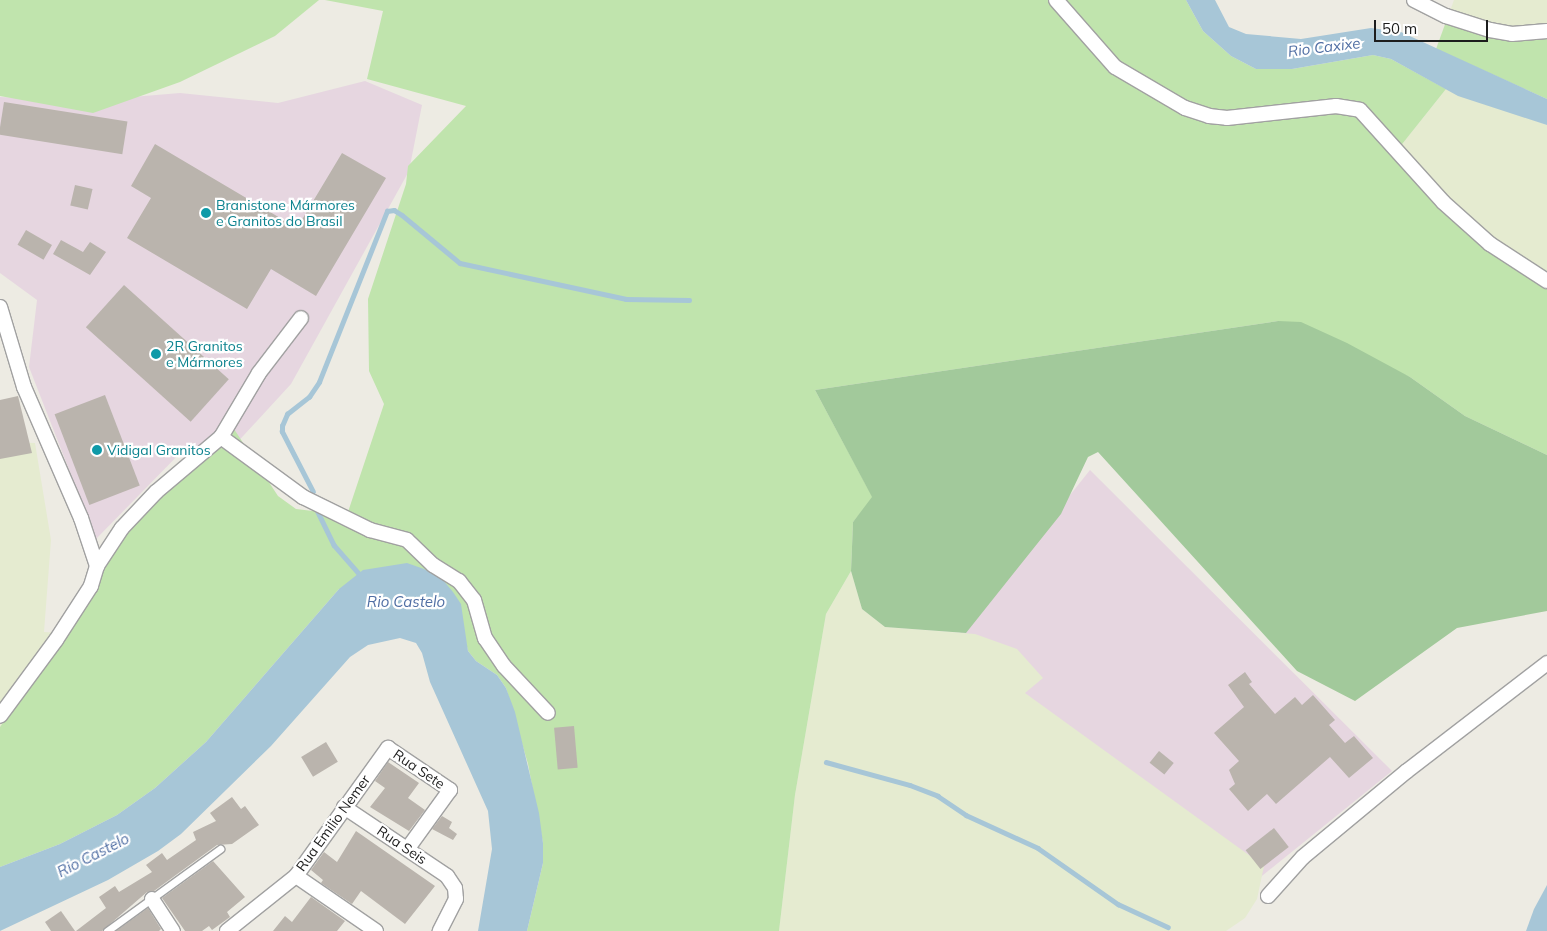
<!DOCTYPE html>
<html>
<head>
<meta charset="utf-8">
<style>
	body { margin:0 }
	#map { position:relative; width:1547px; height:931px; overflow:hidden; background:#edebe3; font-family:Mulish,sans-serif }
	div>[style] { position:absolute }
	.industrial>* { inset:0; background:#e6d6e0 }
	.farmland>* { inset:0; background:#e5ebd0 }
	.grass>* { inset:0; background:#c0e4ad }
	.forest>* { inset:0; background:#a2c99b }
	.water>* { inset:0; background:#a7c6d7 }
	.stream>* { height:4.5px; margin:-2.25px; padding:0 2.25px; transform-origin:2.25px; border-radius:2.25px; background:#a7c6d7 }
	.building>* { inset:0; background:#bab4ad; transform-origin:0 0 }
	.roads { filter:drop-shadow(1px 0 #a1a1a1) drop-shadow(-1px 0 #a1a1a1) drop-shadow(0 1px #a1a1a1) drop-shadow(0 -1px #a1a1a1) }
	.service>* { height:7px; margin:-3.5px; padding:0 3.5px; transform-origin:3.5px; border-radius:3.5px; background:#fff }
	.minor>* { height:14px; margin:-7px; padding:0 7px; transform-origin:7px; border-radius:7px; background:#fff }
	.dots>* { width:14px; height:14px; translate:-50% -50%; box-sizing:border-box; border:2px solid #fff; border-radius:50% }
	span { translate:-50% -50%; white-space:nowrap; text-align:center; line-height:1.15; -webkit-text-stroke:4.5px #fff; paint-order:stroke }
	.culture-label { font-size:14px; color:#0d838f }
	.left { translate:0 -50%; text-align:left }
	.street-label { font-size:14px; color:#1d1d1d }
	.water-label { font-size:15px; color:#516fa4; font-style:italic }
	.scale { position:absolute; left:1374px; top:20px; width:114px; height:22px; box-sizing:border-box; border:2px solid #1d1d1d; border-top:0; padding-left:6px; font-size:15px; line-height:18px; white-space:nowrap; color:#1d1d1d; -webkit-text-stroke:4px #fff; paint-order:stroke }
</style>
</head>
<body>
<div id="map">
	<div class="industrial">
		<i style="clip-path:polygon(365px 81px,422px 105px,409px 171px,291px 384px,220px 461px,188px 445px,96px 539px,29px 367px,37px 300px,0 273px,0 97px,85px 101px,180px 93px,278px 103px)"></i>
		<i style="clip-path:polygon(1090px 470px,1392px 771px,1252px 884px,945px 652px)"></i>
	</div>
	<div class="farmland">
		<i style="clip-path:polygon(1454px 0,1547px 0,1547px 34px,1447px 19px)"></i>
		<i style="clip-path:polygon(1446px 89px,1547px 125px,1547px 282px,1484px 241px,1419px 187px,1395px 153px)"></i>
		<i style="clip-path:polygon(0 442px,35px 443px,51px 540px,44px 632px,60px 633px,36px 676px,0 727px)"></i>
		<i style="clip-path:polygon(851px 571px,862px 609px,885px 627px,975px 634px,1017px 649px,1043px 678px,1025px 693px,1264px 866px,1257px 899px,1245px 918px,1226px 931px,779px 931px,795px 795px,826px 614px)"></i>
	</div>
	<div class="grass">
		<i style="clip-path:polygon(0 0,319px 0,275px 36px,180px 82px,93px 113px,0 96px)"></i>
		<i style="clip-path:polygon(325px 0,1186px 0,1203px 31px,1231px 56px,1256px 69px,1292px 69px,1373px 55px,1391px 59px,1446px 89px,1395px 153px,1419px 187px,1484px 241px,1547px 282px,1547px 455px,1465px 416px,1410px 377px,1278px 321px,815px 390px,873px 498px,853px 522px,851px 571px,826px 614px,795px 795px,779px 931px,527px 931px,543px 863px,543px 843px,528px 764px,506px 688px,497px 675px,476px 661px,468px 651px,463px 629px,339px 589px,206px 742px,155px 788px,117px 815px,60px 844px,0 867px,0 727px,36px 676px,125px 525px,234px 429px,278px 496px,296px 509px,347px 515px,384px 404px,369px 371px,368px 299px,406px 184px,408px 166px,466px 106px,367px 79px,383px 11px)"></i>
		<i style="clip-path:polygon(1447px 19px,1547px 34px,1547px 99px,1436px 49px)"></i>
	</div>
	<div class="forest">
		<i style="clip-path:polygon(1278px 321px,1301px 322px,1347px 343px,1410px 377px,1465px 416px,1547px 455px,1547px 611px,1457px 628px,1355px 701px,1297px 671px,1098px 452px,1088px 457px,1061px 514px,966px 633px,885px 627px,862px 609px,851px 571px,853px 522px,872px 497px,815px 390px)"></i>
	</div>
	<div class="water">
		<i style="clip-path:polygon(1186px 0,1215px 0,1229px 27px,1246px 34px,1301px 39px,1371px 28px,1401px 32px,1547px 99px,1547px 125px,1458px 96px,1391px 59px,1373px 55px,1292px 69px,1256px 69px,1231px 56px,1203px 31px)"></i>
		<i style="clip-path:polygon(407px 563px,424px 569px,443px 580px,453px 592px,461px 604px,468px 651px,476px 661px,497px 675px,506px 688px,515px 712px,539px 813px,543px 843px,543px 863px,527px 931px,478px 931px,492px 849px,488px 811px,430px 682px,422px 653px,416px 643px,400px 638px,368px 645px,350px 657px,271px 746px,181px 834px,158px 851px,108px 880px,0 931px,0 867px,60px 844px,117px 815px,155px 788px,206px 742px,339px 589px,363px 570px)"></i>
		<i style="clip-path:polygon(1547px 885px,1547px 931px,1526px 931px,1534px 909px)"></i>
	</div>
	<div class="stream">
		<i style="left:313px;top:492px;width:68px;rotate:-117.3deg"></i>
		<i style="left:282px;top:432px;width:6px;rotate:-90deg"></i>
		<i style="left:282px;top:426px;width:13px;rotate:-67deg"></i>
		<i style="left:287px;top:414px;width:28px;rotate:-38deg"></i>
		<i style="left:309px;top:397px;width:18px;rotate:-56deg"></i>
		<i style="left:319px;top:382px;width:184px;rotate:-68.3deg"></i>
		<i style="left:387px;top:211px;width:7px;rotate:-8deg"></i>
		<i style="left:394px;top:210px;width:9px;rotate:32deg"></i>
		<i style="left:402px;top:215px;width:75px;rotate:39.6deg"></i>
		<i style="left:460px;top:263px;width:170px;rotate:12.2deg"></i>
		<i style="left:626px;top:299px;width:63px;rotate:0.9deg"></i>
		<i style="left:317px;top:510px;width:39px;rotate:64deg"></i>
		<i style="left:334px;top:545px;width:43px;rotate:48.8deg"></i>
		<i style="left:826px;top:762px;width:87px;rotate:15.3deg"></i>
		<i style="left:910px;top:785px;width:30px;rotate:21deg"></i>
		<i style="left:938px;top:796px;width:34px;rotate:34deg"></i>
		<i style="left:966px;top:815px;width:79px;rotate:24.6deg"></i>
		<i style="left:1038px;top:848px;width:98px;rotate:35deg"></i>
		<i style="left:1118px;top:904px;width:55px;rotate:24.7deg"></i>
	</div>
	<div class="building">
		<i style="left:4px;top:102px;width:125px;height:33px;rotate:9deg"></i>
		<i style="clip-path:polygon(155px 144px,297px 228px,342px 153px,386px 178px,316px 296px,271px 269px,247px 309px,127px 238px,151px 198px,131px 186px)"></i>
		<i style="left:75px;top:185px;width:18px;height:21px;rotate:13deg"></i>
		<i style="left:26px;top:230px;width:30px;height:17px;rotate:30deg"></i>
		<i style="clip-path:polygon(61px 240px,83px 252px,90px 242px,106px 252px,90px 275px,53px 254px)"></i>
		<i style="left:124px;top:285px;width:141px;height:57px;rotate:42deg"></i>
		<i style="left:105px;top:395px;width:97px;height:54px;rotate:69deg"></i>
		<i style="clip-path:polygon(18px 396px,32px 453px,0 459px,0 400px)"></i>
		<i style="clip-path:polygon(1245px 672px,1252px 682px,1249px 684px,1275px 714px,1295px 697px,1302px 705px,1313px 695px,1335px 720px,1329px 725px,1345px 743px,1354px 736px,1373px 758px,1349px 778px,1330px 757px,1276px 804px,1267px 794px,1248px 811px,1229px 789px,1235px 784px,1229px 770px,1239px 761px,1214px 733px,1244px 707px,1228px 685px)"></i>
		<i style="left:574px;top:726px;width:42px;height:20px;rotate:85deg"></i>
		<i style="left:326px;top:742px;width:23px;height:29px;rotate:59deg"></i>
		<i style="left:1159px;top:751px;width:19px;height:15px;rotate:39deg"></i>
		<i style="clip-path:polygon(388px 762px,419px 783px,408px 798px,425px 810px,409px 831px,370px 807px,385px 788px,375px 781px)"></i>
		<i style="clip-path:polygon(232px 797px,241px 809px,245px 806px,259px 825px,232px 844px,217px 845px,154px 891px,147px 892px,102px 931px,76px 931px,106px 908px,99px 897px,115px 886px,119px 892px,152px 872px,146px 865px,162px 853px,167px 860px,196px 840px,193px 832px,216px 821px,210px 813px)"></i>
		<i style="clip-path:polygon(442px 816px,452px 822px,449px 828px,457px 834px,453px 840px,432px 829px)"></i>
		<i style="left:1274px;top:828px;width:24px;height:36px;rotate:52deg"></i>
		<i style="clip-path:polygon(356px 831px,435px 886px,405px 924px,361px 891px,352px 904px,321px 883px,323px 880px,311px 870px,324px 852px,337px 862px)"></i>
		<i style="clip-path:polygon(213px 861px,245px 897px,227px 912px,230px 917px,212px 930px,209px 926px,202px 931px,185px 931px,162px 898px)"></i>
		<i style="clip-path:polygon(311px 897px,345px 921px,337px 931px,273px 931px,285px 916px,292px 922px)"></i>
		<i style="clip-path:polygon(148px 908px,161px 929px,159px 931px,116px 931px)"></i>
		<i style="clip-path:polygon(61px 911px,75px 931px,51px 931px,45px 922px)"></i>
	</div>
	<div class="roads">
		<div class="service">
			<i style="left:107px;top:931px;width:140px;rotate:-36deg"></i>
		</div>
		<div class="minor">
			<i style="left:1056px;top:0;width:89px;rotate:48.6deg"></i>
			<i style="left:1115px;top:67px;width:81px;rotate:30.4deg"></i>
			<i style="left:1185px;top:108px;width:25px;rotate:18deg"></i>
			<i style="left:1209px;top:116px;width:18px;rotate:6deg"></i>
			<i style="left:1227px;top:118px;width:110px;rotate:-6.3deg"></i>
			<i style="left:1336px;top:106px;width:24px;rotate:9deg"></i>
			<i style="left:1360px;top:110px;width:124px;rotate:47.9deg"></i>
			<i style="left:1443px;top:202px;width:63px;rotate:41.8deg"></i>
			<i style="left:1490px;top:244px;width:68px;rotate:33deg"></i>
			<i style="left:1414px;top:0;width:36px;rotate:27deg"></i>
			<i style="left:1446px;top:16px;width:46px;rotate:17.7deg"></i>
			<i style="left:1490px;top:30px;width:22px;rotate:10deg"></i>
			<i style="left:1512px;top:34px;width:35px;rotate:-5deg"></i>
			<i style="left:0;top:307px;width:84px;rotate:73.3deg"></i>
			<i style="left:24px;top:387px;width:143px;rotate:66.5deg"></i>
			<i style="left:81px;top:518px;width:51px;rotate:71.6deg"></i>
			<i style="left:97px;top:566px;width:21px;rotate:107deg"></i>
			<i style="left:91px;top:586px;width:64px;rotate:122.9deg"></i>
			<i style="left:56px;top:640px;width:94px;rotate:126.4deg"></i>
			<i style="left:221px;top:437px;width:102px;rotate:36.2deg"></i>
			<i style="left:303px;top:497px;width:75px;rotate:26.2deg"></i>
			<i style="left:370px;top:530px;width:38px;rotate:15deg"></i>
			<i style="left:407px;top:540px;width:36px;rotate:44deg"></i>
			<i style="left:433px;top:565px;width:31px;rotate:32deg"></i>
			<i style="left:459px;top:581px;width:24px;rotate:52deg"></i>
			<i style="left:474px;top:600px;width:40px;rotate:74deg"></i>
			<i style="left:485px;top:638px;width:34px;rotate:56deg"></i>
			<i style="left:504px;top:666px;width:64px;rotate:46.9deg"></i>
			<i style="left:97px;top:566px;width:45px;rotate:-56.7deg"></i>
			<i style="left:122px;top:528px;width:50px;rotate:-46.6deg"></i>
			<i style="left:156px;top:492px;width:85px;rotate:-40.2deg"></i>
			<i style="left:221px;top:437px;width:74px;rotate:-59.3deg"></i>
			<i style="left:259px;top:373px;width:69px;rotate:-52.6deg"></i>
			<i style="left:344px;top:807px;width:124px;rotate:33.8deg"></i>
			<i style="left:447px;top:876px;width:14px;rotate:56deg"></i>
			<i style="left:455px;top:888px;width:11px;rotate:85deg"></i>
			<i style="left:456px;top:899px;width:36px;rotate:117deg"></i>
			<i style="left:296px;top:876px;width:97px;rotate:34.5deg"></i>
			<i style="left:1268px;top:896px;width:52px;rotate:-48.1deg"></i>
			<i style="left:1303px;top:857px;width:135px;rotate:-39.6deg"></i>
			<i style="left:1407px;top:771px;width:177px;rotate:-37.6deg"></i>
			<i style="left:152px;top:899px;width:38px;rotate:57deg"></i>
			<i style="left:227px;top:931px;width:88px;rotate:-38.6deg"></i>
			<i style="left:296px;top:876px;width:158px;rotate:-54.3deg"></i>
			<i style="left:388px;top:748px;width:75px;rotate:34.1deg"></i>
			<i style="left:450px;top:790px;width:72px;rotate:125.9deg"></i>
		</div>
	</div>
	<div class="dots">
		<i style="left:206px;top:213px;background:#0f9aa8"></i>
		<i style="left:156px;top:354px;background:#0f9aa8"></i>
		<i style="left:97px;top:450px;background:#0f9aa8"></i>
	</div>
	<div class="culture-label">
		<span class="left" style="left:216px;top:213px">Branistone Mármores<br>e Granitos do Brasil</span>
		<span class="left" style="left:166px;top:354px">2R Granitos<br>e Mármores</span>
		<span class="left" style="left:107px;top:450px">Vidigal Granitos</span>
	</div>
	<div class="street-label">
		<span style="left:419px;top:769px;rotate:34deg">Rua Sete</span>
		<span style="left:333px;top:823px;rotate:-54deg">Rua Emilio Nemer</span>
		<span style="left:402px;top:845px;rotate:34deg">Rua Seis</span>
	</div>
	<div class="water-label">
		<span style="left:1324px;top:47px;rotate:-7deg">Rio Caxixe</span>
		<span style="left:406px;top:602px">Rio Castelo</span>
		<span style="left:93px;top:855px;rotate:-27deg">Rio Castelo</span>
	</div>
	<div class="scale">50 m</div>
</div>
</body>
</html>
